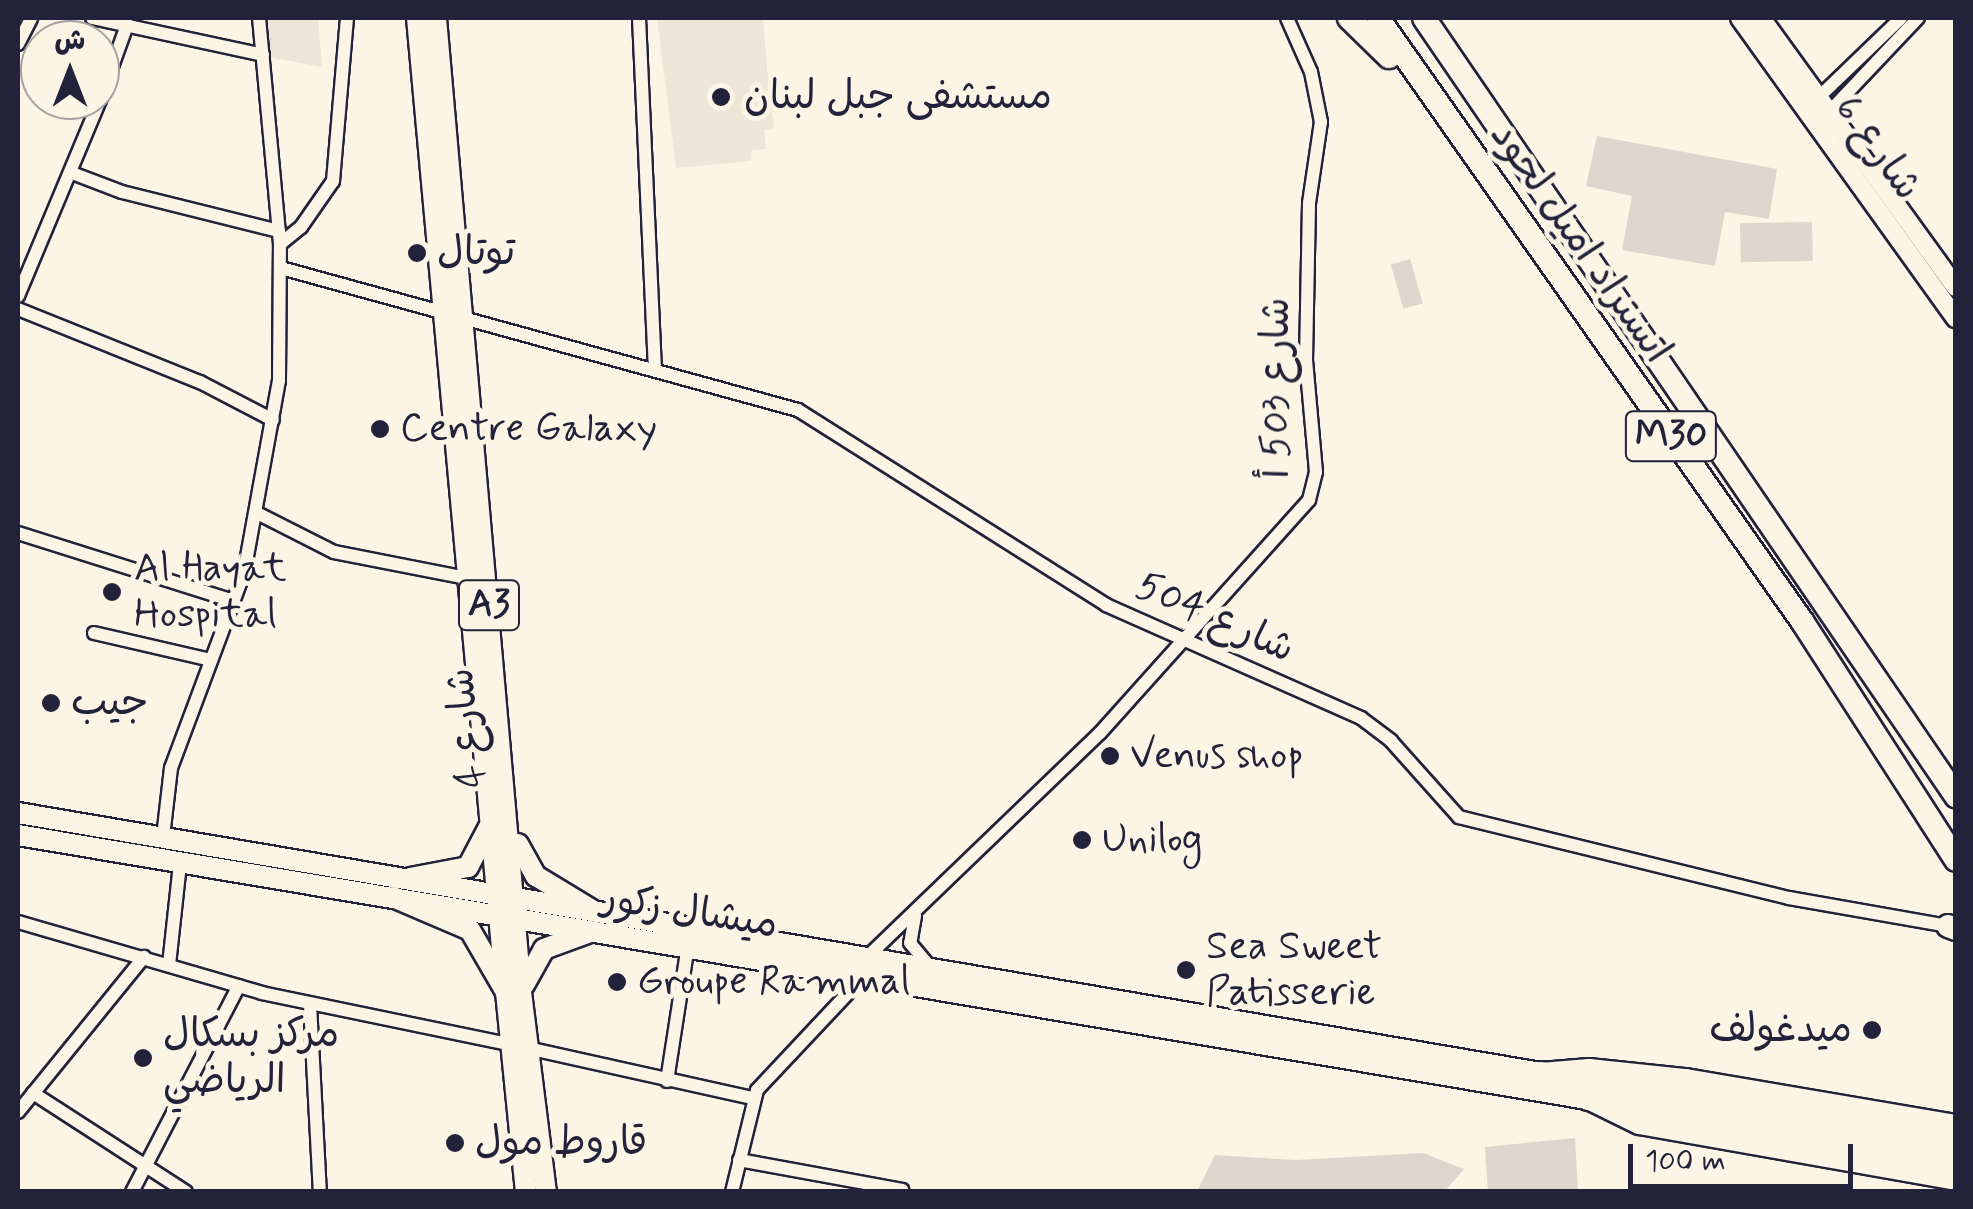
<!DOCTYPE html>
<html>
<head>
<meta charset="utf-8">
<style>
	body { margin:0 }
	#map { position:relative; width:1973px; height:1209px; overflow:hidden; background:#fcf5e5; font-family:Mynerve,"Playpen Sans Arabic",sans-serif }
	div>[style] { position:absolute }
	.built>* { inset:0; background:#ece5d8 }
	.green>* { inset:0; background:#dcd6cc; transform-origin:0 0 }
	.roads { filter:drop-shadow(2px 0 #22223b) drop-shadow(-2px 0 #22223b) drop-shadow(0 2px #22223b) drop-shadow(0 -2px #22223b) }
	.minor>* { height:12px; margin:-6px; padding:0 6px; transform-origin:6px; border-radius:6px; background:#fcf5e5 }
	.secondary>* { height:18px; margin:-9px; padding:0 9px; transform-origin:9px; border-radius:9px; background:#fcf5e5 }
	.primary>* { height:20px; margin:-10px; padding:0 10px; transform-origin:10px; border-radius:10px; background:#fcf5e5 }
	.trunk>* { height:20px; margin:-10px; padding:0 10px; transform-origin:10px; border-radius:10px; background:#fcf5e5 }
	.motorway>* { height:22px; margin:-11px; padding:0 11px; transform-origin:11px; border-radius:11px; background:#fcf5e5 }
	.dots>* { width:28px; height:28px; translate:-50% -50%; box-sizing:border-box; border:5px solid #fcf5e5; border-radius:50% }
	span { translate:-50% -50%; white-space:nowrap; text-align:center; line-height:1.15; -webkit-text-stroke:10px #fcf5e5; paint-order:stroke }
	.shield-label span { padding:2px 8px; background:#fcf5e5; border:2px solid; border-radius:8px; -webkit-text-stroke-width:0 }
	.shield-label { font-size:38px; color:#22223b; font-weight:700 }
	.poi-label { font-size:40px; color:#22223b }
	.left { translate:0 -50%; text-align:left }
	.right { translate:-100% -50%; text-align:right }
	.street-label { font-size:40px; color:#22223b }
	.frame { position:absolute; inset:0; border:20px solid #22223b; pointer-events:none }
	.north { position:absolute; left:20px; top:20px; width:100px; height:100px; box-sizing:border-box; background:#fcf5e5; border:2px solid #a5a1a1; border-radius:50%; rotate:0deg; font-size:28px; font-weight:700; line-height:40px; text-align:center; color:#22223b }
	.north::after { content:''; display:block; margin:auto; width:35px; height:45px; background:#22223b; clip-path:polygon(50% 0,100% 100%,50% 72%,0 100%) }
	.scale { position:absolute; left:1628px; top:1144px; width:225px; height:45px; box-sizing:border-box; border:5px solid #22223b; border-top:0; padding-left:12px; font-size:30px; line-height:35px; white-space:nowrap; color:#22223b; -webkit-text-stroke:8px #fcf5e5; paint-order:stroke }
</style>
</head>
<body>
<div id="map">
	<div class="built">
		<i style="clip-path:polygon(266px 18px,318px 18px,322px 67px,269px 57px)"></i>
		<i style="clip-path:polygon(657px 18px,763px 18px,768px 77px,777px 80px,781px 110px,772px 112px,774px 129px,764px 130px,766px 149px,752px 150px,751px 161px,676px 168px)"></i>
	</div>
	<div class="green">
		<i style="clip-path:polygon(1597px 136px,1777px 169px,1769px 219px,1725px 212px,1715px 266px,1622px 250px,1632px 196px,1586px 186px)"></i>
		<i style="left:1812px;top:222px;width:39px;height:72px;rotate:89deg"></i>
		<i style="left:1410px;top:259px;width:46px;height:20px;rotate:74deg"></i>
		<i style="clip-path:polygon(1575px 1138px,1578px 1191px,1488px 1191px,1485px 1147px)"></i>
		<i style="clip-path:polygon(1423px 1153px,1464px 1169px,1445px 1191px,1197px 1191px,1215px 1155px,1296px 1160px)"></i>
	</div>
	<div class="roads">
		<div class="minor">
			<i style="left:92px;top:18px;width:175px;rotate:12.2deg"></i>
			<i style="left:639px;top:18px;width:348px;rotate:87.4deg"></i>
			<i style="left:18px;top:44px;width:29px;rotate:-63deg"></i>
			<i style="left:1820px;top:96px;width:112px;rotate:-43.9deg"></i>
			<i style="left:100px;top:100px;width:80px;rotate:-70.2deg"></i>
			<i style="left:1830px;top:111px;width:128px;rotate:-46.6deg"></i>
			<i style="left:72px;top:173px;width:53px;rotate:20.8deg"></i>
			<i style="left:122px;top:192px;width:162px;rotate:14deg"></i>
			<i style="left:280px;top:244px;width:27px;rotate:-39deg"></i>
			<i style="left:301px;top:227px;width:56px;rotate:-55.2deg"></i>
			<i style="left:333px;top:181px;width:164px;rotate:-85.1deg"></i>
			<i style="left:281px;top:268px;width:536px;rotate:15.36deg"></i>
			<i style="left:798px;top:410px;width:365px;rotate:32.3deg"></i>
			<i style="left:1106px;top:605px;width:279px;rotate:23.9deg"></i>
			<i style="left:1361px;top:718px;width:38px;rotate:37deg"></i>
			<i style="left:1391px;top:741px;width:102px;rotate:48.2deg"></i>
			<i style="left:1459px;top:817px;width:340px;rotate:13.8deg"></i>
			<i style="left:1789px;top:898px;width:161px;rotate:10deg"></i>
			<i style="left:18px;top:296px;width:212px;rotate:-67.3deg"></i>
			<i style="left:18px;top:309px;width:196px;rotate:21.9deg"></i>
			<i style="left:200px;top:382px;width:82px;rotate:27.5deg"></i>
			<i style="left:257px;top:513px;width:86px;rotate:26.9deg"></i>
			<i style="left:334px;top:552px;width:141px;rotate:11.1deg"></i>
			<i style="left:18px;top:533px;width:226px;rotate:17.5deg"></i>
			<i style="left:94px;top:633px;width:120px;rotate:13deg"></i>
			<i style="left:163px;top:837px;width:69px;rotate:-83.4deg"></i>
			<i style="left:171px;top:768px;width:208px;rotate:-69.5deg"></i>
			<i style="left:244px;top:573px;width:195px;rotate:-79.7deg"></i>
			<i style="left:279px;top:381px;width:137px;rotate:-89.6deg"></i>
			<i style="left:280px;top:244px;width:227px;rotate:-95.3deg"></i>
			<i style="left:915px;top:916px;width:27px;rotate:100deg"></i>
			<i style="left:910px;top:943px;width:31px;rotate:50deg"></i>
			<i style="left:18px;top:922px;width:254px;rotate:16.2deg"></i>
			<i style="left:262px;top:993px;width:252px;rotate:11.7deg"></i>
			<i style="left:865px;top:959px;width:326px;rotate:-43.9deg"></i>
			<i style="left:1100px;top:733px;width:313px;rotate:-48.1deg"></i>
			<i style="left:1309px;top:500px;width:29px;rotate:-76deg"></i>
			<i style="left:1316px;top:472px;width:112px;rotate:-95.1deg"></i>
			<i style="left:1306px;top:360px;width:157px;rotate:-88.9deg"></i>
			<i style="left:1309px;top:203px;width:82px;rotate:-81.6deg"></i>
			<i style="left:1321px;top:122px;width:51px;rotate:-101.3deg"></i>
			<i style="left:1311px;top:72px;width:59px;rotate:-114deg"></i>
			<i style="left:169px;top:965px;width:103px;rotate:-83.8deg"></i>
			<i style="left:310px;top:1004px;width:188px;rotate:87deg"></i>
			<i style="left:527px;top:1048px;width:231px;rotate:12.5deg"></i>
			<i style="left:667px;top:1081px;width:137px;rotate:-81.2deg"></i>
			<i style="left:33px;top:1093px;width:182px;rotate:32.9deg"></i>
			<i style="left:18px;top:1112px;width:200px;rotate:-50.9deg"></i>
			<i style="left:739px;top:1160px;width:166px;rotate:10.4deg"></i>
			<i style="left:132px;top:1192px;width:232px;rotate:-62.6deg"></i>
			<i style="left:732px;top:1192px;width:105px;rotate:-76.2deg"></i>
			<i style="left:757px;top:1090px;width:158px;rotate:-46.8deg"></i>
		</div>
		<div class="secondary">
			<i style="left:1740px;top:18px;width:370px;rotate:54.3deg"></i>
			<i style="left:1761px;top:18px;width:332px;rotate:54.1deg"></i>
		</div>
		<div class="primary">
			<i style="left:18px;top:813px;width:1545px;rotate:9.69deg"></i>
			<i style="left:1541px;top:1073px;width:48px;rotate:-4.8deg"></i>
			<i style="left:1589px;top:1069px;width:98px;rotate:5.9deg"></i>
			<i style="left:1686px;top:1079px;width:274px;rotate:9.7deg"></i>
			<i style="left:18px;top:835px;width:1592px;rotate:9.55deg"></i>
			<i style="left:1588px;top:1099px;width:57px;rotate:26.1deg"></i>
			<i style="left:1639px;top:1124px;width:322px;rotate:10deg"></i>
		</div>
		<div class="trunk">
			<i style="left:417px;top:18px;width:978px;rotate:84.78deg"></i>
			<i style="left:436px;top:18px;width:978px;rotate:85.01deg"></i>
			<i style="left:521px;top:992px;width:202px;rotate:82.9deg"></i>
			<i style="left:518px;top:844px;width:37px;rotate:61deg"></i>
			<i style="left:536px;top:876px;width:66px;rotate:31.3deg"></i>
			<i style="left:410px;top:878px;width:59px;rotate:-10.7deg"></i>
			<i style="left:468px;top:867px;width:45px;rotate:-62.3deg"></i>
			<i style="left:393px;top:897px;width:84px;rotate:23.2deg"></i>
			<i style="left:470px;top:930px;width:72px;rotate:59.9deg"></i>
			<i style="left:506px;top:992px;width:201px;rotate:84.3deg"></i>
			<i style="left:524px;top:985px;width:41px;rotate:-60.9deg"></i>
			<i style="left:544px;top:949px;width:52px;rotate:-20.2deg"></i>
		</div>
		<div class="motorway">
			<i style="left:1349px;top:18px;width:56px;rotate:44.3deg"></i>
			<i style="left:1378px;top:18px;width:737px;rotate:54.89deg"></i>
			<i style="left:1802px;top:621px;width:284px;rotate:57.2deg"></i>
			<i style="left:1424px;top:18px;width:943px;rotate:55.64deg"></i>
			<i style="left:1948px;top:926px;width:9px;rotate:21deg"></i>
			<i style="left:1541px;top:1073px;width:421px;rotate:9.6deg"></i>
			<i style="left:1588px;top:1099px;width:373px;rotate:9.6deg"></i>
		</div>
	</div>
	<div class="dots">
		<i style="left:721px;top:97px;background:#22223b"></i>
		<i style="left:417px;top:253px;background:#22223b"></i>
		<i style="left:380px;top:429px;background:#22223b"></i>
		<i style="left:112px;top:592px;background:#22223b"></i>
		<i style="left:51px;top:703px;background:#22223b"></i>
		<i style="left:1110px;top:756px;background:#22223b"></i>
		<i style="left:1082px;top:840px;background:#22223b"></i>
		<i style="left:1186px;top:970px;background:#22223b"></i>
		<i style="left:617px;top:982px;background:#22223b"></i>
		<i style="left:1872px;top:1030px;background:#22223b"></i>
		<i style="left:143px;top:1058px;background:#22223b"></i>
		<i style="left:455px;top:1143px;background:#22223b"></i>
	</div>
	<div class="shield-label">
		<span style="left:1671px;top:436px">M30</span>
		<span style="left:489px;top:605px">A3</span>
	</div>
	<div class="poi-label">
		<span class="left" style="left:744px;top:97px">مستشفى جبل لبنان</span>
		<span class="left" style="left:437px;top:253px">توتال</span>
		<span class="left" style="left:400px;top:429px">Centre Galaxy</span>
		<span class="left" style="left:134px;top:592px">Al Hayat<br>Hospital</span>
		<span class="left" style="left:71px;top:703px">جيب</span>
		<span class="left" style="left:1130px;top:756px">Venus shop</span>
		<span class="left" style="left:1102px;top:840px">Unilog</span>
		<span class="left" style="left:1206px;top:970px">Sea Sweet<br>Patisserie</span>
		<span class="left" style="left:637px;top:982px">Groupe Rammal</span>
		<span class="right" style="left:1852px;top:1030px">ميدغولف</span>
		<span class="left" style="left:163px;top:1058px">مركز بسكال<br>الرياضي</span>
		<span class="left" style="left:475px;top:1143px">قاروط مول</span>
	</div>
	<div class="street-label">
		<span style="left:1877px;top:148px;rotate:54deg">شارع 6</span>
		<span style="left:1580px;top:243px;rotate:55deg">اتستراد اميل لحود</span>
		<span style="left:1277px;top:388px;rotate:-90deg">شارع 503 أ</span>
		<span style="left:1215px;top:618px;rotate:24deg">شارع 504</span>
		<span style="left:467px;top:728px;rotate:-96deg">شارع 4</span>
		<span style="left:690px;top:912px;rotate:9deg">ميشال زكور</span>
	</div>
	<div class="frame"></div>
	<div class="north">ش</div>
	<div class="scale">100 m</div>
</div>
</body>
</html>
